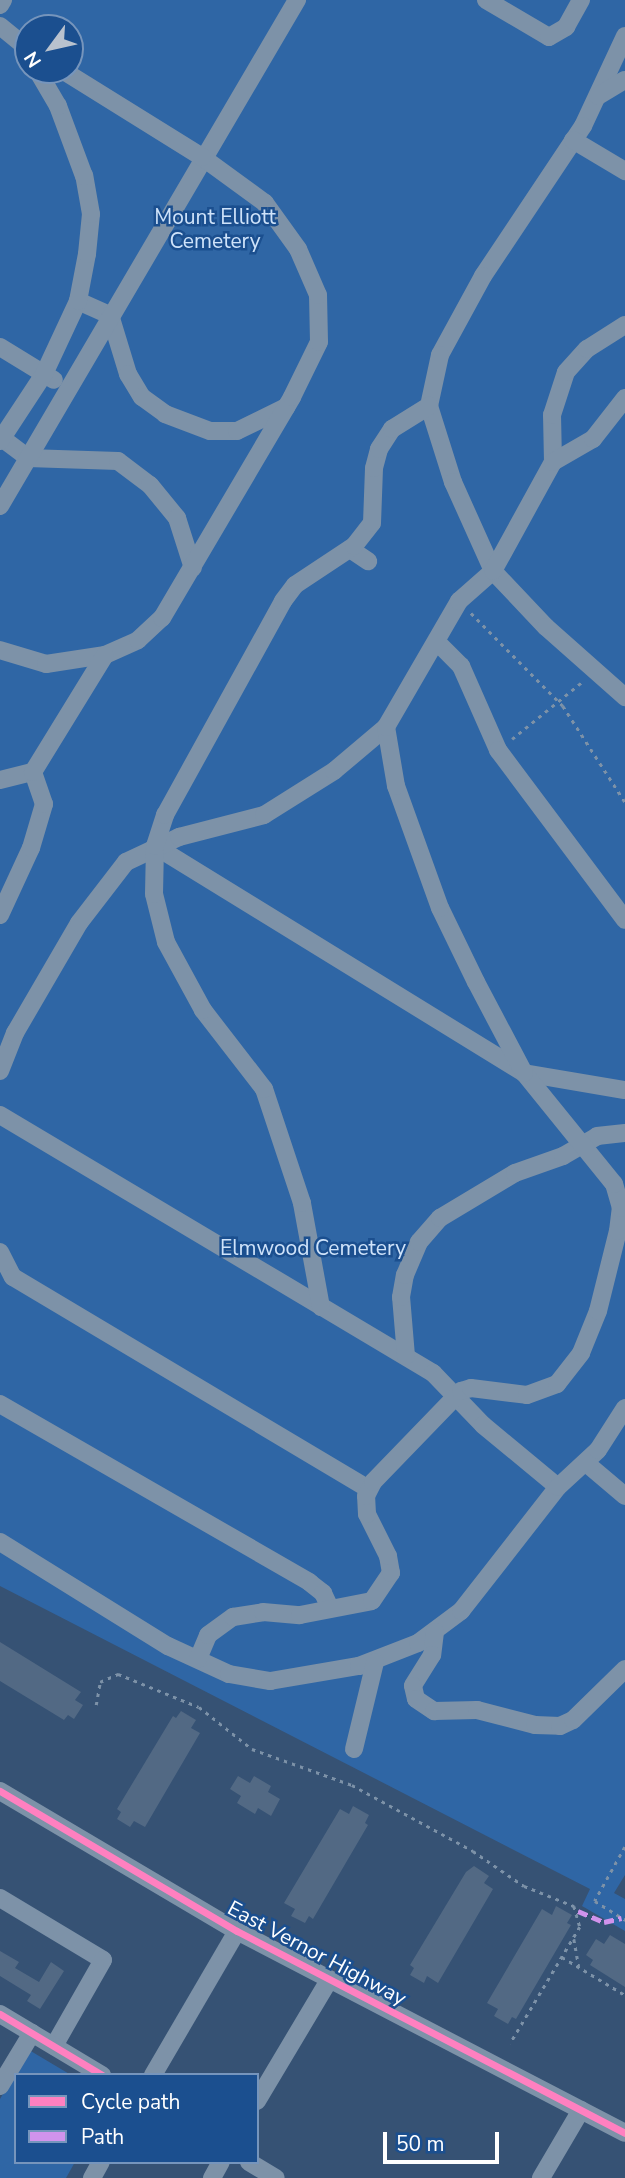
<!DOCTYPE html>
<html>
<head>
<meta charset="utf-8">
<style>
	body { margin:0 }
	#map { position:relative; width:625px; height:2178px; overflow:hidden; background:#365274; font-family:"Nunito Sans",sans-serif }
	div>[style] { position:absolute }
	.green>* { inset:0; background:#2f66a5 }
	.building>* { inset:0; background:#526984 }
	.path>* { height:2.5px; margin-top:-1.25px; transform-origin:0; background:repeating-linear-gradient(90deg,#7d92a8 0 3.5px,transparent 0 8.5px) }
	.minor>* { height:18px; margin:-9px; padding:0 9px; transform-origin:9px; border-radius:9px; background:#7d92a8 }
	.quiet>* { height:5px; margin-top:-2.5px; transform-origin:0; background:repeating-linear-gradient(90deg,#d193ec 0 10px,transparent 0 15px) }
	.cycleway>* { height:7px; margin:-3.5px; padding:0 3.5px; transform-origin:3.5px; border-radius:3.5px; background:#ff80c0 }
	span { translate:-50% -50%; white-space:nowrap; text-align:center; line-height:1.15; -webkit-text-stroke:5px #1b4f8f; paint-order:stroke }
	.park-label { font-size:21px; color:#cfe3fa }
	.street-label { font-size:21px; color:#fff }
	.legend { position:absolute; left:14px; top:2073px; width:245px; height:91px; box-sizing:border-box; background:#1b4f8f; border:2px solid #7695bc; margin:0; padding:9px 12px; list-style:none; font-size:21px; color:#fff }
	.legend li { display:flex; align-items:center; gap:14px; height:35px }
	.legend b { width:35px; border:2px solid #7695bc }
	.north { position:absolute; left:14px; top:14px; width:70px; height:70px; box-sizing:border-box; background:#1b4f8f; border:2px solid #7695bc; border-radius:50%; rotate:237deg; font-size:19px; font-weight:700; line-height:28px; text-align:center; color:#fff }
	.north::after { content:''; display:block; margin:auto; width:24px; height:32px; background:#b9c2ce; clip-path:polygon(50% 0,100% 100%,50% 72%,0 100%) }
	.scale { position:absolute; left:383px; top:2132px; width:116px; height:32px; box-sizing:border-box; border:4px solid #fff; border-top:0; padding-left:9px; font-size:21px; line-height:24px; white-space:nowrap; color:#fff; -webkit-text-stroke:5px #1b4f8f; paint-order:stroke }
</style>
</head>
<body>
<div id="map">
	<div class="green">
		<i style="clip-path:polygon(evenodd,0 0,625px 0,625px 1875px,614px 1893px,625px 1899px,625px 1931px,582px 1906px,590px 1889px,0 1586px,0 0,28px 28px,70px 28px,70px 70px,28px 70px,28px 28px)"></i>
		<i style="clip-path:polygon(29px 2050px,71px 2075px,16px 2075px,16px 2162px,75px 2162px,66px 2178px,0 2178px,0 2099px)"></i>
	</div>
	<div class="building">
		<i style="clip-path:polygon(0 1642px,81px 1692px,75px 1700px,83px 1705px,74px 1719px,68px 1715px,64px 1720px,0 1681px)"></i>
		<i style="clip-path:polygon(181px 1711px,196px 1720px,191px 1728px,200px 1733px,145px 1827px,134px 1821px,130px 1827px,117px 1819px,121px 1812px,117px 1809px,173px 1716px,176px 1718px)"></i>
		<i style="clip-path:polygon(238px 1776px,250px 1783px,254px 1776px,271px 1786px,268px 1792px,280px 1799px,271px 1816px,258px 1808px,255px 1814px,237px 1803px,241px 1796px,230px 1789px)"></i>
		<i style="clip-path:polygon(353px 1806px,369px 1815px,365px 1823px,368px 1825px,313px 1919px,309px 1916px,305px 1923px,291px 1916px,295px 1909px,284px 1903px,340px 1809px,349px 1814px)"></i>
		<i style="clip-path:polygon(474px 1866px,489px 1876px,484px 1883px,493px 1889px,438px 1983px,427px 1976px,424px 1983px,410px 1975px,414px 1968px,410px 1965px,466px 1872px)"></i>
		<i style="clip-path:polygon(556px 1906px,572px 1915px,567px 1923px,571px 1925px,516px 2019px,512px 2017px,508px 2024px,494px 2016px,498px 2009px,487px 2003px,542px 1909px,552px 1915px)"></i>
		<i style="clip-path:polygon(610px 1935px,625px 1944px,625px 1987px,590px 1965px,593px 1960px,586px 1955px,596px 1939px,604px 1944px)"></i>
		<i style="clip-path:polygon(0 1951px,19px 1962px,15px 1968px,39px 1982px,51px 1962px,64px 1971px,40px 2009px,27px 2001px,31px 1995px,0 1976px)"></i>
	</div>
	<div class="path">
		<i style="left:471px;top:613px;width:131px;rotate:45.3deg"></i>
		<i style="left:563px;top:706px;width:114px;rotate:57.1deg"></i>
		<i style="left:512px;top:739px;width:90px;rotate:-39.2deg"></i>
		<i style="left:96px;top:1705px;width:23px;rotate:-80deg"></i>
		<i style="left:100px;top:1682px;width:20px;rotate:-24deg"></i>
		<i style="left:118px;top:1674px;width:87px;rotate:22.2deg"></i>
		<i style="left:199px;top:1707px;width:68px;rotate:38.4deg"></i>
		<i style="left:252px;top:1749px;width:106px;rotate:19.8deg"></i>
		<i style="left:352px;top:1785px;width:138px;rotate:28.6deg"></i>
		<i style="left:473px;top:1851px;width:62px;rotate:34.5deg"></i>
		<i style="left:524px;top:1886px;width:54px;rotate:21.8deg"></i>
		<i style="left:574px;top:1906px;width:22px;rotate:74deg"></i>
		<i style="left:580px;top:1927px;width:136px;rotate:120.9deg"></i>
		<i style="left:625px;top:1847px;width:62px;rotate:119.1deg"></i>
		<i style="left:595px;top:1901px;width:36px;rotate:32deg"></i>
		<i style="left:574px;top:1939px;width:28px;rotate:80deg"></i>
		<i style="left:562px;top:1957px;width:74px;rotate:31.1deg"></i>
	</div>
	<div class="minor">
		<i style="left:486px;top:0;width:73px;rotate:30.4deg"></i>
		<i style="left:549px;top:37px;width:20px;rotate:-30deg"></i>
		<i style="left:566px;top:27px;width:31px;rotate:-61deg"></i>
		<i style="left:0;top:5px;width:6px;rotate:-59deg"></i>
		<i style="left:0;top:26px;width:36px;rotate:39deg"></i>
		<i style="left:625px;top:36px;width:99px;rotate:115deg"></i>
		<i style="left:583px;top:126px;width:180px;rotate:123.7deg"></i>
		<i style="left:483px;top:276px;width:90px;rotate:118.6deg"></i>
		<i style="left:440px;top:355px;width:52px;rotate:102.2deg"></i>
		<i style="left:429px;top:406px;width:80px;rotate:72.5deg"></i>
		<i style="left:453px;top:482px;width:98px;rotate:65.8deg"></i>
		<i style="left:493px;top:571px;width:77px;rotate:46.6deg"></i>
		<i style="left:546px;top:627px;width:106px;rotate:41.5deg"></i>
		<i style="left:598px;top:96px;width:31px;rotate:-31deg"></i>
		<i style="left:573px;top:140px;width:61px;rotate:30.8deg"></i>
		<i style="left:78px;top:301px;width:35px;rotate:24deg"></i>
		<i style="left:110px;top:315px;width:62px;rotate:73deg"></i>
		<i style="left:128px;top:374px;width:27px;rotate:59deg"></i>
		<i style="left:142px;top:397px;width:29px;rotate:36deg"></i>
		<i style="left:165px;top:414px;width:48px;rotate:20.7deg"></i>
		<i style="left:210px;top:431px;width:27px"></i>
		<i style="left:237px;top:431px;width:55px;rotate:-26.1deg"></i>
		<i style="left:0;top:347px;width:63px;rotate:31.4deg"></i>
		<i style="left:3px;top:439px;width:31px;rotate:37deg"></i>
		<i style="left:28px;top:458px;width:90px;rotate:1.9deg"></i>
		<i style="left:118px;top:461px;width:40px;rotate:37deg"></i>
		<i style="left:150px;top:485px;width:43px;rotate:50.7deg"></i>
		<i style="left:177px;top:518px;width:52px;rotate:72.3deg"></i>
		<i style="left:0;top:441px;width:80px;rotate:-56.7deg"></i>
		<i style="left:44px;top:374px;width:81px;rotate:-65deg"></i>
		<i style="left:78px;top:301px;width:48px;rotate:-79.2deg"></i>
		<i style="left:87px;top:254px;width:40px;rotate:-84.3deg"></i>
		<i style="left:91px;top:214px;width:39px;rotate:-100deg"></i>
		<i style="left:84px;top:176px;width:75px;rotate:-110.4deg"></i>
		<i style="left:58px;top:106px;width:42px;rotate:-120.3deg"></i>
		<i style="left:553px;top:462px;width:47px;rotate:-91.2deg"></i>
		<i style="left:552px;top:415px;width:45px;rotate:-72deg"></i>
		<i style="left:566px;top:372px;width:31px;rotate:-48deg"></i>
		<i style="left:587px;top:349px;width:45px;rotate:-32.3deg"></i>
		<i style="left:0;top:506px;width:587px;rotate:-59.59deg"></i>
		<i style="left:350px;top:549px;width:22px;rotate:34deg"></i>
		<i style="left:437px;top:642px;width:34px;rotate:45deg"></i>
		<i style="left:461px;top:666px;width:92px;rotate:66.2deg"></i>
		<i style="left:498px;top:750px;width:212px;rotate:53.2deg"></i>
		<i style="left:0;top:650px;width:48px;rotate:16.9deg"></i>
		<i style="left:46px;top:664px;width:60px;rotate:-8.7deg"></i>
		<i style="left:105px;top:655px;width:36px;rotate:-24deg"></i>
		<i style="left:138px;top:640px;width:33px;rotate:-43deg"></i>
		<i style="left:162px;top:618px;width:256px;rotate:-59.5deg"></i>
		<i style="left:292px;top:397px;width:61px;rotate:-63.9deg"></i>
		<i style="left:319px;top:342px;width:47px;rotate:-91.2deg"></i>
		<i style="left:318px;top:295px;width:50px;rotate:-113.5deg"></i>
		<i style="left:298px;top:249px;width:57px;rotate:-125.7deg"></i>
		<i style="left:265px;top:203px;width:78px;rotate:-143.9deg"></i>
		<i style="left:202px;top:157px;width:165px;rotate:-148.1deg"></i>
		<i style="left:0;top:780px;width:34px;rotate:-14deg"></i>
		<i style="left:155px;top:846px;width:433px;rotate:31.6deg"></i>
		<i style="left:524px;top:1073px;width:102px;rotate:9.6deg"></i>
		<i style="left:0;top:915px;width:74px;rotate:-65.2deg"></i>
		<i style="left:31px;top:848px;width:46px;rotate:-73.5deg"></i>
		<i style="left:44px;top:804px;width:34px;rotate:-109deg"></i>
		<i style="left:33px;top:772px;width:137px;rotate:-58.4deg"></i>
		<i style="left:0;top:1071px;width:41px;rotate:-68.5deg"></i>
		<i style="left:15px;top:1033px;width:127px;rotate:-59.8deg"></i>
		<i style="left:79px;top:923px;width:77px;rotate:-52.4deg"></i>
		<i style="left:126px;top:862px;width:59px;rotate:-25.3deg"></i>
		<i style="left:179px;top:837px;width:88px;rotate:-14.5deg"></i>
		<i style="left:264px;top:815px;width:83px;rotate:-32.2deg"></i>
		<i style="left:334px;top:771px;width:68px;rotate:-40.2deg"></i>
		<i style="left:0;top:1115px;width:504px;rotate:30.79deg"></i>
		<i style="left:433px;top:1373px;width:72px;rotate:46.1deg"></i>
		<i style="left:483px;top:1425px;width:97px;rotate:39.6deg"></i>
		<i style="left:0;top:1252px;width:28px;rotate:63deg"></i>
		<i style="left:13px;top:1277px;width:414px;rotate:30.8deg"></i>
		<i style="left:321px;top:1307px;width:106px;rotate:-100.4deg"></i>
		<i style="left:302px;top:1203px;width:120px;rotate:-108.4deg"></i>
		<i style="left:264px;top:1089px;width:100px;rotate:-127.7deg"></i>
		<i style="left:203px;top:1010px;width:77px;rotate:-118.6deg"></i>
		<i style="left:166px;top:942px;width:49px;rotate:-104deg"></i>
		<i style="left:154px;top:894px;width:48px;rotate:-88.8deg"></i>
		<i style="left:155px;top:846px;width:33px;rotate:-72deg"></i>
		<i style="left:165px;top:815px;width:244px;rotate:-61.1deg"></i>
		<i style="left:283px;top:601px;width:20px;rotate:-53deg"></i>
		<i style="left:295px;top:585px;width:71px;rotate:-33.5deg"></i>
		<i style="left:354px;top:546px;width:29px;rotate:-52deg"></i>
		<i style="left:372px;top:523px;width:55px;rotate:-87.9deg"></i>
		<i style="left:374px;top:468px;width:20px;rotate:-75deg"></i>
		<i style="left:379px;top:449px;width:24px;rotate:-57deg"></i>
		<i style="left:392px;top:429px;width:44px;rotate:-31.9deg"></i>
		<i style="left:406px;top:1356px;width:59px;rotate:-94.8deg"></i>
		<i style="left:401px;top:1297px;width:22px;rotate:-80deg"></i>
		<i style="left:405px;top:1275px;width:36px;rotate:-67deg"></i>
		<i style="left:419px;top:1242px;width:32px;rotate:-49deg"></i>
		<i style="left:440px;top:1218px;width:87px;rotate:-31deg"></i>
		<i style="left:515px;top:1173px;width:51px;rotate:-19.5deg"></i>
		<i style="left:563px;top:1156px;width:39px;rotate:-30deg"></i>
		<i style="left:597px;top:1136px;width:28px;rotate:-6deg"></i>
		<i style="left:0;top:1404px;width:357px;rotate:29.9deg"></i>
		<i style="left:309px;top:1582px;width:18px;rotate:38deg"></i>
		<i style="left:323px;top:1593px;width:17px;rotate:65deg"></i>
		<i style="left:586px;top:1463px;width:51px;rotate:40.2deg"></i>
		<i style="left:0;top:1542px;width:198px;rotate:31.8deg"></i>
		<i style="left:168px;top:1646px;width:67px;rotate:24.7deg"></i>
		<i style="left:229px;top:1674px;width:42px;rotate:9.7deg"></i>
		<i style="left:270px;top:1681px;width:90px;rotate:-9.6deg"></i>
		<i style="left:359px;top:1666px;width:63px;rotate:-21.3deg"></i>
		<i style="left:418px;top:1643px;width:54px;rotate:-36.7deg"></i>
		<i style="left:461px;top:1611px;width:157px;rotate:-52deg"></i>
		<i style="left:558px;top:1487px;width:54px;rotate:-42.8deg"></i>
		<i style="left:598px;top:1450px;width:50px;rotate:-57.3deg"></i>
		<i style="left:435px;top:1632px;width:23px;rotate:97deg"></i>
		<i style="left:432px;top:1655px;width:36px;rotate:122deg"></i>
		<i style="left:413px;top:1686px;width:13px;rotate:77deg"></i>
		<i style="left:416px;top:1699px;width:22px;rotate:34deg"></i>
		<i style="left:434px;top:1711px;width:43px;rotate:-1.3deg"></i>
		<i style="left:477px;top:1710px;width:60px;rotate:14.5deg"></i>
		<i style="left:535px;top:1725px;width:25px;rotate:2deg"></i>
		<i style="left:560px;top:1726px;width:14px;rotate:-25deg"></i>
		<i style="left:573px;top:1720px;width:73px;rotate:-44.4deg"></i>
		<i style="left:198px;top:1659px;width:26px;rotate:-67deg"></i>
		<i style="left:208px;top:1635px;width:31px;rotate:-36deg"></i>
		<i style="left:233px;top:1617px;width:30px;rotate:-9deg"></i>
		<i style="left:263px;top:1612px;width:37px;rotate:5deg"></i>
		<i style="left:300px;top:1615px;width:73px;rotate:-11deg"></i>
		<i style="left:372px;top:1601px;width:34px;rotate:-56deg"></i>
		<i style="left:391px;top:1573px;width:17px;rotate:-100deg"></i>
		<i style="left:388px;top:1556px;width:47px;rotate:-116.6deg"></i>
		<i style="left:367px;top:1514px;width:18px;rotate:-93deg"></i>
		<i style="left:366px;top:1496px;width:16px;rotate:-63deg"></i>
		<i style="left:373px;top:1482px;width:127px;rotate:-46deg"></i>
		<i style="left:461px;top:1391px;width:10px;rotate:-17deg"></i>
		<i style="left:471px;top:1388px;width:56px;rotate:7.1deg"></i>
		<i style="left:527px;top:1395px;width:32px;rotate:-20deg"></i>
		<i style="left:557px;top:1384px;width:39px;rotate:-52deg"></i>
		<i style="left:581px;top:1353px;width:45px;rotate:-68deg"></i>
		<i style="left:598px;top:1311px;width:82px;rotate:-76deg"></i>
		<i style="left:618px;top:1231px;width:23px;rotate:-83deg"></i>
		<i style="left:621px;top:1208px;width:25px;rotate:-106deg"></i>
		<i style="left:614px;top:1184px;width:143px;rotate:-129deg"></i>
		<i style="left:524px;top:1073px;width:103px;rotate:-117.8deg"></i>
		<i style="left:476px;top:982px;width:82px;rotate:-115.9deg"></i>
		<i style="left:440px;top:908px;width:130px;rotate:-109.8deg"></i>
		<i style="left:396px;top:786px;width:60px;rotate:-99.6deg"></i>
		<i style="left:386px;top:727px;width:146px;rotate:-59.9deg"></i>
		<i style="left:459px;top:601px;width:45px;rotate:-41.4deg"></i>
		<i style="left:493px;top:571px;width:124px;rotate:-61.2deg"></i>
		<i style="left:553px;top:462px;width:46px;rotate:-29.9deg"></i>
		<i style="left:593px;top:439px;width:52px;rotate:-52deg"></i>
		<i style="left:354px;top:1749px;width:89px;rotate:-76.4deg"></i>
		<i style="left:0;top:1791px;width:275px;rotate:30.6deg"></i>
		<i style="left:237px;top:1931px;width:437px;rotate:27.5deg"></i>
		<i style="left:0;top:1898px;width:120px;rotate:31deg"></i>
		<i style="left:103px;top:1960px;width:99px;rotate:119.7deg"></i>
		<i style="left:0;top:2014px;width:119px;rotate:30.9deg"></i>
		<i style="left:153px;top:2075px;width:167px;rotate:-59.7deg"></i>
		<i style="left:0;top:2086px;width:62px;rotate:-58.9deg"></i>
		<i style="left:257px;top:2101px;width:141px;rotate:-59.2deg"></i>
		<i style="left:249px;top:2162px;width:31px;rotate:31deg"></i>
		<i style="left:92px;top:2178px;width:18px;rotate:-61deg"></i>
		<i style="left:212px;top:2178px;width:18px;rotate:-61deg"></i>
		<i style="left:541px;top:2178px;width:79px;rotate:-59.5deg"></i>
	</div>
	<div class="quiet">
		<i style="left:578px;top:1911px;width:28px;rotate:23deg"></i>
		<i style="left:604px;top:1922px;width:18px;rotate:-13deg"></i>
	</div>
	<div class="cycleway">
		<i style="left:0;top:1791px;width:275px;rotate:30.6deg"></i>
		<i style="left:237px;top:1931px;width:437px;rotate:27.5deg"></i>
		<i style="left:0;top:2014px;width:119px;rotate:30.9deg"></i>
	</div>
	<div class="park-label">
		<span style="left:215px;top:229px">Mount Elliott<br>Cemetery</span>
		<span style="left:313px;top:1248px">Elmwood Cemetery</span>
	</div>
	<div class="street-label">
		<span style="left:317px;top:1953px;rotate:28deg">East Vernor Highway</span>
	</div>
	<ul class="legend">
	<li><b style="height:9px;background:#ff80c0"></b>Cycle path</li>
	<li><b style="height:9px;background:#d193ec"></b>Path</li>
	</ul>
	<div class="north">N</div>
	<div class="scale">50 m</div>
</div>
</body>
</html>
